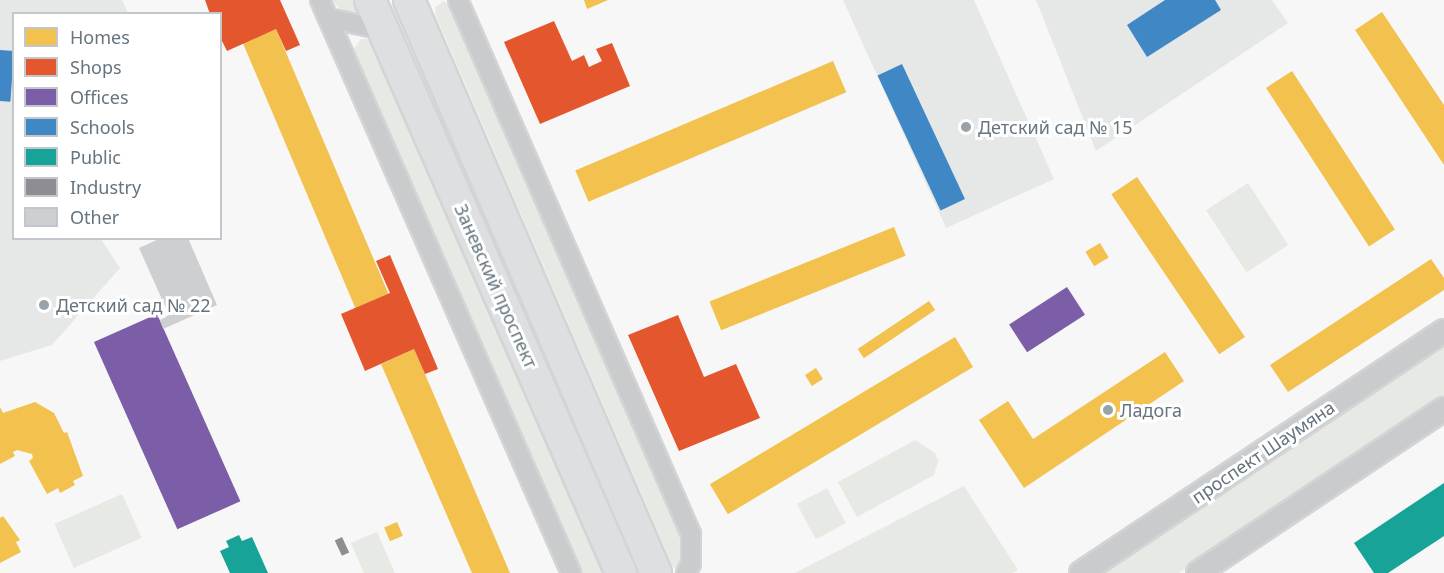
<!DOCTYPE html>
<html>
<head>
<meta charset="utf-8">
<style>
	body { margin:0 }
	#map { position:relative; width:1444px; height:573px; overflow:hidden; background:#f7f7f7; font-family:"Noto Sans",sans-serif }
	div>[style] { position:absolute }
	.built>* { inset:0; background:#e6e7e7 }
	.green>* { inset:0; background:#e6e9e4; transform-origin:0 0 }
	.homes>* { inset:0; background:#f2c14e; transform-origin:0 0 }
	.shops>* { inset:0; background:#e4572e }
	.offices>* { inset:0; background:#7b5ea7; transform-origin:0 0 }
	.schools>* { inset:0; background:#3f88c5; transform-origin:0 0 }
	.public>* { inset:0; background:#17a398 }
	.industry>* { inset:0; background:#8d8d92; transform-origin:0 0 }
	.building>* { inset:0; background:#cecfd0 }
	.roads { filter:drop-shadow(2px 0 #d3d4d5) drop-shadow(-2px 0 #d3d4d5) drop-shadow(0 2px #d3d4d5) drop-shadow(0 -2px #d3d4d5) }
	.minor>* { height:18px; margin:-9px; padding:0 9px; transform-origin:9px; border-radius:9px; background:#cacbcc }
	.tertiary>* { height:22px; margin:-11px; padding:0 11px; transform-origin:11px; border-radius:11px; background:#cacbcc }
	.primary>* { height:30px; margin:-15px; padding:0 15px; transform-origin:15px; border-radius:15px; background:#dedfe0 }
	.dots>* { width:16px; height:16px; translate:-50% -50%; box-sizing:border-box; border:3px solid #fff; border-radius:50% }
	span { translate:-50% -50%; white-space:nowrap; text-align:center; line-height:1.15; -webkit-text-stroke:6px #fff; paint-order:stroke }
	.poi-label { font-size:18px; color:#65747f }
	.left { translate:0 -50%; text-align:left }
	.street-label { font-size:18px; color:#65747f }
	.legend { position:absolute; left:12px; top:12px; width:210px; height:228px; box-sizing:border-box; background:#fff; border:2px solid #c1c7cc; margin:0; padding:8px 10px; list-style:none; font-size:18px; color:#65747f }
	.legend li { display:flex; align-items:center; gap:12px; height:30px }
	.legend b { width:30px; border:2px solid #c1c7cc }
</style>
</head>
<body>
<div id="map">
	<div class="built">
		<i style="clip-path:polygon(0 0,122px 0,128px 13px,14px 14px,14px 238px,101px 239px,120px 268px,52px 345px,0 361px)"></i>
		<i style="clip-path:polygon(843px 0,974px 0,1054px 179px,946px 228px)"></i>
		<i style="clip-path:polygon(1036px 0,1272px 0,1288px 23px,1096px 151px)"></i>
	</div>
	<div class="green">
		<i style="clip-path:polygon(332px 0,354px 0,359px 14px,340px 9px)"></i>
		<i style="clip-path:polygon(444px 1px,452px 9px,684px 542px,685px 556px,679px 571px,673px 567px,436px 16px,435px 7px)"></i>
		<i style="clip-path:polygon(361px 39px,367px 39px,374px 47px,603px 573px,580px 573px,353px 50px)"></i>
		<i style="left:1248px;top:183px;width:74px;height:50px;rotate:57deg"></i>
		<i style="clip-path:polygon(1444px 347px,1444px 398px,1179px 573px,1102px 573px)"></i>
		<i style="clip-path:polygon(915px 440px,935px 453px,938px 461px,934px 475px,857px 517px,838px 482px)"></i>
		<i style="clip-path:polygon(964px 486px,1018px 570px,1012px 573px,795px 573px)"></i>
		<i style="left:827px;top:488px;width:40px;height:34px;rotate:62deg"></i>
		<i style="left:122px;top:494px;width:48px;height:74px;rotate:66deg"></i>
		<i style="clip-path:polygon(377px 532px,395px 573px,364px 573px,351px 543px)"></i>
	</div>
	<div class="homes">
		<i style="clip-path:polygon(584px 0,608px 0,587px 9px)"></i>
		<i style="clip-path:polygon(1382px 12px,1444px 105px,1444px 165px,1355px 30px)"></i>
		<i style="left:276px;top:29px;width:288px;height:36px;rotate:67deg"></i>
		<i style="left:833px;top:61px;width:34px;height:280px;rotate:67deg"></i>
		<i style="left:1292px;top:71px;width:189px;height:31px;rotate:57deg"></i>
		<i style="left:1137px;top:177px;width:193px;height:31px;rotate:56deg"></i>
		<i style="left:894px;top:227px;width:31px;height:199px;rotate:68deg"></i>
		<i style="left:1100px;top:243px;width:17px;height:17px;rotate:59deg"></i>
		<i style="clip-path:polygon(1431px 259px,1444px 278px,1444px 290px,1288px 392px,1270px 365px)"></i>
		<i style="left:929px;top:301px;width:11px;height:86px;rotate:56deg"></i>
		<i style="left:955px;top:337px;width:35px;height:286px;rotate:59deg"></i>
		<i style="clip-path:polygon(414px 349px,425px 374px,510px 573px,472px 573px,381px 364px)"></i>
		<i style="clip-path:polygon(1165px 352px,1184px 381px,1024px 488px,979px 420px,1008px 401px,1033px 439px)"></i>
		<i style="left:816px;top:368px;width:13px;height:13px;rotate:58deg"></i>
		<i style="clip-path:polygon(35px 402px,54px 413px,64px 433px,67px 432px,83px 476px,73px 481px,75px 485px,60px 493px,58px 488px,47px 494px,29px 461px,33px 458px,32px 454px,17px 450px,13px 452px,15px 456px,0 464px,0 407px,3px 413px)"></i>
		<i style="clip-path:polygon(3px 516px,20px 540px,16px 542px,21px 552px,0 563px,0 518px)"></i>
		<i style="left:397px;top:522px;width:15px;height:14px;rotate:67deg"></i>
	</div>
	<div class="shops">
		<i style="clip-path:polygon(205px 0,280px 0,300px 45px,286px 51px,276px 29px,227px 51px,220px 37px,220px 14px,210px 14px)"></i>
		<i style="clip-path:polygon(554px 21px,572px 61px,584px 55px,589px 67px,602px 61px,596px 49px,612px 43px,630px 86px,540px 124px,504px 42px)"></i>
		<i style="clip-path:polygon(390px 255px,438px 369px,425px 374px,414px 349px,365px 371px,341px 314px,390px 293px,376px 261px)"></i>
		<i style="clip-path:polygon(678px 315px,704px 377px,736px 364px,760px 418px,679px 451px,628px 335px)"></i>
	</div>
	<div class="offices">
		<i style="left:1067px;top:287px;width:33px;height:69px;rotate:57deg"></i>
		<i style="left:157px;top:314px;width:205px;height:69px;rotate:66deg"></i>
	</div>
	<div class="schools">
		<i style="clip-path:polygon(1165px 0,1215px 0,1221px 10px,1147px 57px,1127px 25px)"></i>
		<i style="left:0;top:50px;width:14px;height:51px;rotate:4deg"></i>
		<i style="left:902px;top:64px;width:149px;height:27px;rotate:65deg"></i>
	</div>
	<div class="public">
		<i style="clip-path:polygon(1444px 483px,1444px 536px,1388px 573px,1374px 573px,1354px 543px)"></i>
		<i style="clip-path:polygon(239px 535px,242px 541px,252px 537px,268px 573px,230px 573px,220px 551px,229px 547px,226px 541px)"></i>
	</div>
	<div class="industry">
		<i style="left:342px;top:537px;width:17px;height:8px;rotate:65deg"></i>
	</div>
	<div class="building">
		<i style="clip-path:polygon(161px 238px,188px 238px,217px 305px,163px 329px,160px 320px,169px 315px,139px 248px)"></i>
	</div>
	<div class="roads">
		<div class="minor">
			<i style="left:320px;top:0;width:626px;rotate:66.34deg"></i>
			<i style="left:458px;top:0;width:583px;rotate:66.43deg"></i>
			<i style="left:691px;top:534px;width:30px;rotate:90deg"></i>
			<i style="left:691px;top:564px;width:10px;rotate:119deg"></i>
			<i style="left:328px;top:18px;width:57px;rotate:12.1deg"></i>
		</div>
		<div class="tertiary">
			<i style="left:1081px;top:573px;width:436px;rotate:-33.7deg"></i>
			<i style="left:1198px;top:573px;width:296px;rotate:-33.7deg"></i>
		</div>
		<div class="primary">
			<i style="left:370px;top:0;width:626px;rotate:66.34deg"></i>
			<i style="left:409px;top:0;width:624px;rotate:66.68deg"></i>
		</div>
	</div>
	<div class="dots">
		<i style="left:966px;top:127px;background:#98a2a9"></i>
		<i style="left:44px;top:305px;background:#98a2a9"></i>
		<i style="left:1108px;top:410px;background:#98a2a9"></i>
	</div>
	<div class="poi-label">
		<span class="left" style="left:978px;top:127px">Детский сад № 15</span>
		<span class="left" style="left:56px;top:305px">Детский сад № 22</span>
		<span class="left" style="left:1120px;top:410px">Ладога</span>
	</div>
	<div class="street-label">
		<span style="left:496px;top:286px;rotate:66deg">Заневский проспект</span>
		<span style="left:1263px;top:452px;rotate:-34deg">проспект Шаумяна</span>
	</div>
	<ul class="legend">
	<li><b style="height:16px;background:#f2c14e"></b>Homes</li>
	<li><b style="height:16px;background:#e4572e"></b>Shops</li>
	<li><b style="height:16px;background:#7b5ea7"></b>Offices</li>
	<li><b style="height:16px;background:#3f88c5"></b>Schools</li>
	<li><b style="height:16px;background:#17a398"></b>Public</li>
	<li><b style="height:16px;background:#8d8d92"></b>Industry</li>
	<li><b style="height:16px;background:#cecfd0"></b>Other</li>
	</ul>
</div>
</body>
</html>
